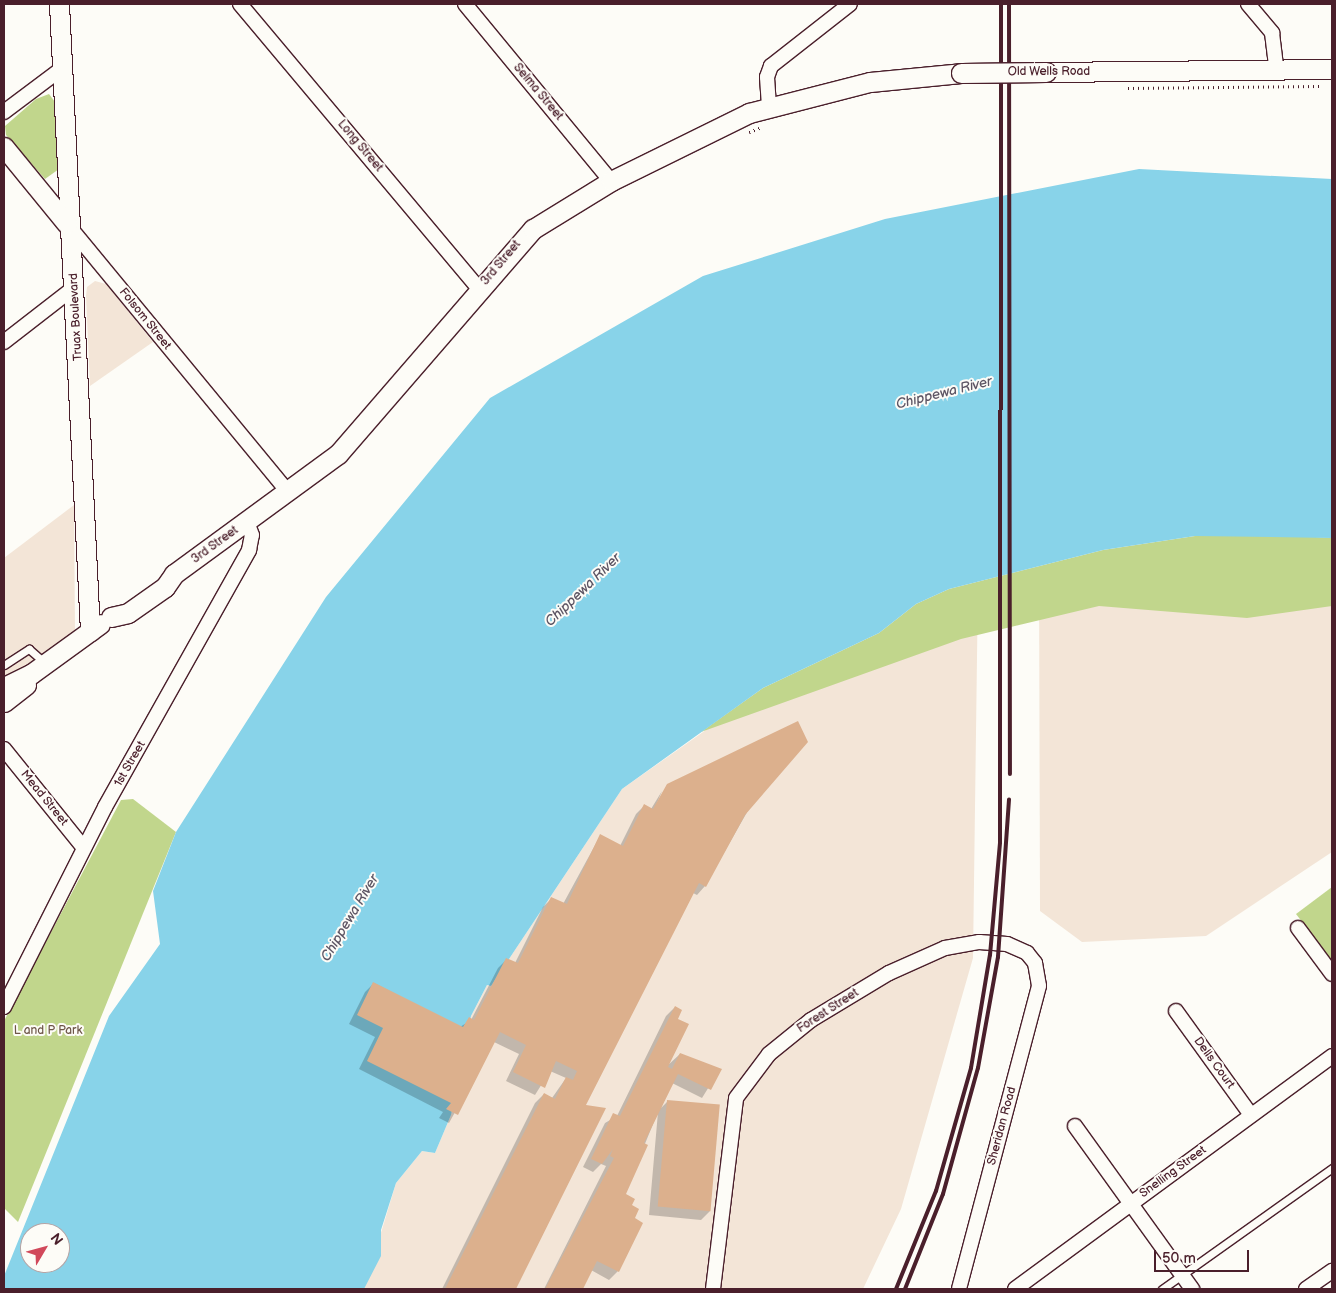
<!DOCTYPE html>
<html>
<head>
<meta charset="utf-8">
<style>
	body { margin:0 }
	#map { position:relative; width:1336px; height:1293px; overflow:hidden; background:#fdfcf7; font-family:"Balsamiq Sans",sans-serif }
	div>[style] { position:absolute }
	.built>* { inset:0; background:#f3e5d7 }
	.green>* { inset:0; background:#c1d68c }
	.water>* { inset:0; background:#88d3e9 }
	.shadow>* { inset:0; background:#0003 }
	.building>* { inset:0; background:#dcb08d; transform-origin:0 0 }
	.path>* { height:2.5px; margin-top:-1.25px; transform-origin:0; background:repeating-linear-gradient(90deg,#4a1f2b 0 1px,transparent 0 5px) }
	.roads { filter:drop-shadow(1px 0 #4a1f2b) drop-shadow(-1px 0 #4a1f2b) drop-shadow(0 1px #4a1f2b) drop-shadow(0 -1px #4a1f2b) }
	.lane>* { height:7px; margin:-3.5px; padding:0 3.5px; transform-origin:3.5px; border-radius:3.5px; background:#fdfcf7 }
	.street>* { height:14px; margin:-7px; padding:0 7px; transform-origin:7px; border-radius:7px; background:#fdfcf7 }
	.secondary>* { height:19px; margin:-9.5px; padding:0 9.5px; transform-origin:9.5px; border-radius:9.5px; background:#fdfcf7 }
	.rail>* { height:4px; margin:-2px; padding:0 2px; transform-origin:2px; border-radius:2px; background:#4a1f2b }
	.bridges { filter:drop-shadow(1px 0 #4a1f2b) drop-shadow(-1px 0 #4a1f2b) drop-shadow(0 1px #4a1f2b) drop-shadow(0 -1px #4a1f2b) }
	.secondary-bridge>* { height:19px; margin:-9.5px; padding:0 9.5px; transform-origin:9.5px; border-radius:9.5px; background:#fdfcf7 }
	span { translate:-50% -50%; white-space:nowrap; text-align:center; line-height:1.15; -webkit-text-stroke:4px #fdfcf7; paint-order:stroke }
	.street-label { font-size:12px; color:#4a1f2b }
	.park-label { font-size:12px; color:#6e5648 }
	.water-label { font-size:14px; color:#5d5564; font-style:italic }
	.frame { position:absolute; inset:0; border:5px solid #4a1f2b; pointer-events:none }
	.north { position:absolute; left:20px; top:1223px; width:50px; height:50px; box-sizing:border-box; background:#fdfcf7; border:1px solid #b5a4a5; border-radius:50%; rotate:53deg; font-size:14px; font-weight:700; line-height:20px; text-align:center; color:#4a1f2b }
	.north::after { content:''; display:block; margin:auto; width:18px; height:22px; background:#d1495b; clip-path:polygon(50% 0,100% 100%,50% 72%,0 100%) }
	.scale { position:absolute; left:1154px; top:1250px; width:95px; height:22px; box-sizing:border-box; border:2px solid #4a1f2b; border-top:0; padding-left:6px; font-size:15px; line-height:18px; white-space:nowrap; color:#4a1f2b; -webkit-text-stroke:4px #fdfcf7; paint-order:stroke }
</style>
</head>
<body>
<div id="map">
	<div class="built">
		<i style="clip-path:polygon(95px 281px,106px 284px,153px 342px,90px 386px,86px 296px,87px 287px)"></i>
		<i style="clip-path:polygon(74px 505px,75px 630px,4px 683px,4px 558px)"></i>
		<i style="clip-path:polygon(1332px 538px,1332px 852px,1206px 936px,1082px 942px,1040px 911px,1039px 569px)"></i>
		<i style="clip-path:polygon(978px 583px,973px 958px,901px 1209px,863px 1289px,364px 1289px,396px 1183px,422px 1151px,435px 1153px,451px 1115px,471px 1016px,487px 985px,491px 986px,622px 789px,733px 711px)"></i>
	</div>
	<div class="green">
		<i style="clip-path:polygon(49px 94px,55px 102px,59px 169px,45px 179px,6px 135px,5px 126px,36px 99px)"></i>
		<i style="clip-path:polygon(1248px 533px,1332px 538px,1332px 606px,1247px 618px,1099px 606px,961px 639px,701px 732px,763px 688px,879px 633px,916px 604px,949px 589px,1103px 550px,1195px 536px)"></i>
		<i style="clip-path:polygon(133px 799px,176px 832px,18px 1222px,4px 1208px,4px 1021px,121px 800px)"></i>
		<i style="clip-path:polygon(1332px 887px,1332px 961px,1296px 914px)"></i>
	</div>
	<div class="water">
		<i style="clip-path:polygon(evenodd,1139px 169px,1332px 179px,1332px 538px,1195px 536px,1103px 550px,949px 589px,916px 604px,879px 633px,763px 688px,622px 789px,491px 986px,487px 985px,471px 1016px,451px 1115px,435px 1153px,422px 1151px,396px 1183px,381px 1230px,381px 1256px,364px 1289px,4px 1289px,4px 1276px,109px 1016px,160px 944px,153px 891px,176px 832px,326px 597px,490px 398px,703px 276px,885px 219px,1139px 169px,30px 1233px,60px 1233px,60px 1263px,30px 1263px,30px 1233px)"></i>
	</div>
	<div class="shadow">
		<i style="clip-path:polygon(798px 723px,705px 886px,697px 895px,693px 893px,584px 1106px,604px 1109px,514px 1289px,442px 1289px,535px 1103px,544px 1094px,552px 1098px,566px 1078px,550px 1071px,535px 1095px,506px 1081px,519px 1054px,494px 1042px,449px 1123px,439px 1118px,443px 1112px,359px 1069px,375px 1037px,349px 1024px,365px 992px,374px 983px,460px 1027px,471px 1020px,498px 968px,507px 959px,515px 963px,543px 907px,552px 898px,563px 904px,600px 836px,620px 846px,636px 814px,644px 806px,651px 809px,662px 791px,652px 815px,667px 785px)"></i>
		<i style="clip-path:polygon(675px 1007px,666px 1067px,680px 1054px,720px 1069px,702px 1098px,672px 1083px,661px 1108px,667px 1102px,710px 1211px,701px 1220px,649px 1215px,658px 1112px,624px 1195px,630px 1206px,618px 1271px,609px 1280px,591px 1270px,581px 1289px,544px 1289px,606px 1166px,601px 1164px,593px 1172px,583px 1167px,605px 1123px,617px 1116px,666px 1016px)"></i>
	</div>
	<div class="building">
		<i style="clip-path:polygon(798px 721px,808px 742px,745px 815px,706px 887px,699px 883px,586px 1105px,606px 1108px,516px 1289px,445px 1289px,544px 1093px,555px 1099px,566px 1077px,573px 1080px,577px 1071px,556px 1061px,545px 1088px,513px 1072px,526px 1045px,500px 1032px,458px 1115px,446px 1109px,451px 1103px,367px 1061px,383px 1028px,357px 1015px,373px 982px,463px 1027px,469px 1017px,474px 1020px,506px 958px,518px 963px,551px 897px,567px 904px,600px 834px,623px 846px,644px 804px,653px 809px,667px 784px)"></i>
		<i style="clip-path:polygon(675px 1006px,682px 1010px,678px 1019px,689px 1024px,668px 1067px,672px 1069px,680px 1053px,722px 1069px,711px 1090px,678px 1074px,644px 1143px,648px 1145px,626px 1194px,635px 1199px,632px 1205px,639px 1209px,635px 1218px,643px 1223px,619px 1272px,597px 1261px,583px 1289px,545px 1289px,614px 1158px,610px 1156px,613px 1149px,602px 1164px,591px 1159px,613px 1113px,620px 1116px)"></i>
		<i style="left:667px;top:1100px;width:53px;height:107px;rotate:5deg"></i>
	</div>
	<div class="path">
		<i style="left:1128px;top:88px;width:192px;rotate:-0.6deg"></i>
		<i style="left:749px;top:132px;width:14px;rotate:-21deg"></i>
	</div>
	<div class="roads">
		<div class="lane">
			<i style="left:4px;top:665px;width:30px;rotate:-33deg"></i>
			<i style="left:29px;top:649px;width:21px;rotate:41deg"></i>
			<i style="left:1162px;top:1289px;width:209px;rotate:-35.4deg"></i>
		</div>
		<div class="street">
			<i style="left:240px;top:4px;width:372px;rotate:50deg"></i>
			<i style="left:465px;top:4px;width:229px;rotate:50.5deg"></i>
			<i style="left:1248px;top:4px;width:38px;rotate:50deg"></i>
			<i style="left:1272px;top:33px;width:39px;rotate:83deg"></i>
			<i style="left:769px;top:106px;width:29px;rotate:-94deg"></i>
			<i style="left:767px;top:77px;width:12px;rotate:-70deg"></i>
			<i style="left:771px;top:66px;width:100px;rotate:-38.1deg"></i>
			<i style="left:4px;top:112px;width:70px;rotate:-36.9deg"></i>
			<i style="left:68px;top:225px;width:345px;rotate:50.5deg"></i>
			<i style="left:4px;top:342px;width:90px;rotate:-37.8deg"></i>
			<i style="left:4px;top:749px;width:127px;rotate:51.1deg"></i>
			<i style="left:1298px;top:928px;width:57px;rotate:53.5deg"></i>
			<i style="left:4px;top:1007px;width:224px;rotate:-63.2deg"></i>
			<i style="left:105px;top:807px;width:295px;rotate:-60.7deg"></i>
			<i style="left:249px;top:550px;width:15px;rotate:-79deg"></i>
			<i style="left:252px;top:535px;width:14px;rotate:-111deg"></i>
			<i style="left:1176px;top:1011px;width:128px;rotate:54.2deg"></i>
			<i style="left:1075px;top:1126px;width:201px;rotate:54.3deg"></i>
			<i style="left:713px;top:1289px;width:192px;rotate:-83.1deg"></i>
			<i style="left:736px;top:1098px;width:55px;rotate:-53.1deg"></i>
			<i style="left:769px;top:1054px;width:54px;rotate:-39deg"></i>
			<i style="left:811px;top:1020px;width:91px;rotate:-31.1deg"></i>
			<i style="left:889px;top:973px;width:61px;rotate:-24.1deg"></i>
			<i style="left:945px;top:948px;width:35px;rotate:-10deg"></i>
			<i style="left:979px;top:942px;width:28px;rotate:4deg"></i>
			<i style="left:1007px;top:944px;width:22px;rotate:24deg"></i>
			<i style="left:1027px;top:953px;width:13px;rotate:51deg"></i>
			<i style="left:1035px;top:963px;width:23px;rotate:80deg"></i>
			<i style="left:1039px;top:986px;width:313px;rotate:104.8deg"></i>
			<i style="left:1015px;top:1289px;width:393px;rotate:-36.3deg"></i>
			<i style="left:1306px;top:1289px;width:32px;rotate:-35deg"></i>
		</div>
		<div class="secondary">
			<i style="left:59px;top:4px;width:628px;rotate:87.17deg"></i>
			<i style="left:1046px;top:72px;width:286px;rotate:-0.6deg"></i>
			<i style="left:4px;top:147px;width:99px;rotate:50.7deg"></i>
			<i style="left:111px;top:617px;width:17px;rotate:-13deg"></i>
			<i style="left:128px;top:613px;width:45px;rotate:-35.1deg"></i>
			<i style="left:165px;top:587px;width:16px;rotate:-55deg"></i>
			<i style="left:174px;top:574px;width:203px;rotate:-36.2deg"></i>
			<i style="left:338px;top:454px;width:298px;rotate:-49.1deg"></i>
			<i style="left:533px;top:229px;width:92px;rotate:-31.6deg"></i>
			<i style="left:611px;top:181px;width:154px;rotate:-26.2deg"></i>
			<i style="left:749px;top:113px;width:125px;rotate:-14.4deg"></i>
			<i style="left:870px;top:82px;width:91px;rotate:-5.6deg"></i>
			<i style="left:4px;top:687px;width:30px;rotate:-26deg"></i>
			<i style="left:31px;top:674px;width:85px;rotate:-35.9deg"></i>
			<i style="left:4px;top:702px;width:28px;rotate:-38deg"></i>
		</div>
	</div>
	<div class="rail">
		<i style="left:1009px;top:4px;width:770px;rotate:89.93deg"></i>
		<i style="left:896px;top:1289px;width:106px;rotate:-67.8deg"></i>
		<i style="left:936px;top:1191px;width:128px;rotate:-74.1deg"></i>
		<i style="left:971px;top:1068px;width:115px;rotate:-80.5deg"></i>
		<i style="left:990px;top:955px;width:113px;rotate:-84.9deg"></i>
		<i style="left:1000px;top:842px;width:838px;rotate:-89.93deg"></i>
		<i style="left:905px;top:1289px;width:102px;rotate:-68.2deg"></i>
		<i style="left:943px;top:1194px;width:131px;rotate:-74.5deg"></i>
		<i style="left:978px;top:1068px;width:113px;rotate:-79.8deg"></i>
		<i style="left:998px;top:957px;width:158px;rotate:-86deg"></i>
	</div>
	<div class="bridges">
		<div class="secondary-bridge">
			<i style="left:961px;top:73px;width:85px;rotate:-0.7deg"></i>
		</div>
	</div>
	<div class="street-label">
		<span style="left:1049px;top:72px">Old Wells Road</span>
		<span style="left:538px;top:92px;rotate:50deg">Selma Street</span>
		<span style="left:360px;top:146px;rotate:50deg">Long Street</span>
		<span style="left:501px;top:263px;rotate:-50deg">3rd Street</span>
		<span style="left:76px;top:317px;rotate:-93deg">Truax Boulevard</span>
		<span style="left:145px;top:319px;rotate:51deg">Folsom Street</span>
		<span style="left:215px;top:545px;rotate:-36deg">3rd Street</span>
		<span style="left:130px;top:764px;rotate:-60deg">1st Street</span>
		<span style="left:44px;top:798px;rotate:51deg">Mead Street</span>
		<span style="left:828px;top:1011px;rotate:-33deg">Forest Street</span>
		<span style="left:1214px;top:1063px;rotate:54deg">Dells Court</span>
		<span style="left:1002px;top:1126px;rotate:-75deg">Sheridan Road</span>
		<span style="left:1173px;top:1172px;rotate:-36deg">Snelling Street</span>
	</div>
	<div class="park-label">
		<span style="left:48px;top:1031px">L and P Park</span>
	</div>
	<div class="water-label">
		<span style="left:944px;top:393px;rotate:-14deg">Chippewa River</span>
		<span style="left:583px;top:590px;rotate:-44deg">Chippewa River</span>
		<span style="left:350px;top:918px;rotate:-59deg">Chippewa River</span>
	</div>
	<div class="frame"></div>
	<div class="north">N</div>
	<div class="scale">50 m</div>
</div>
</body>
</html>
